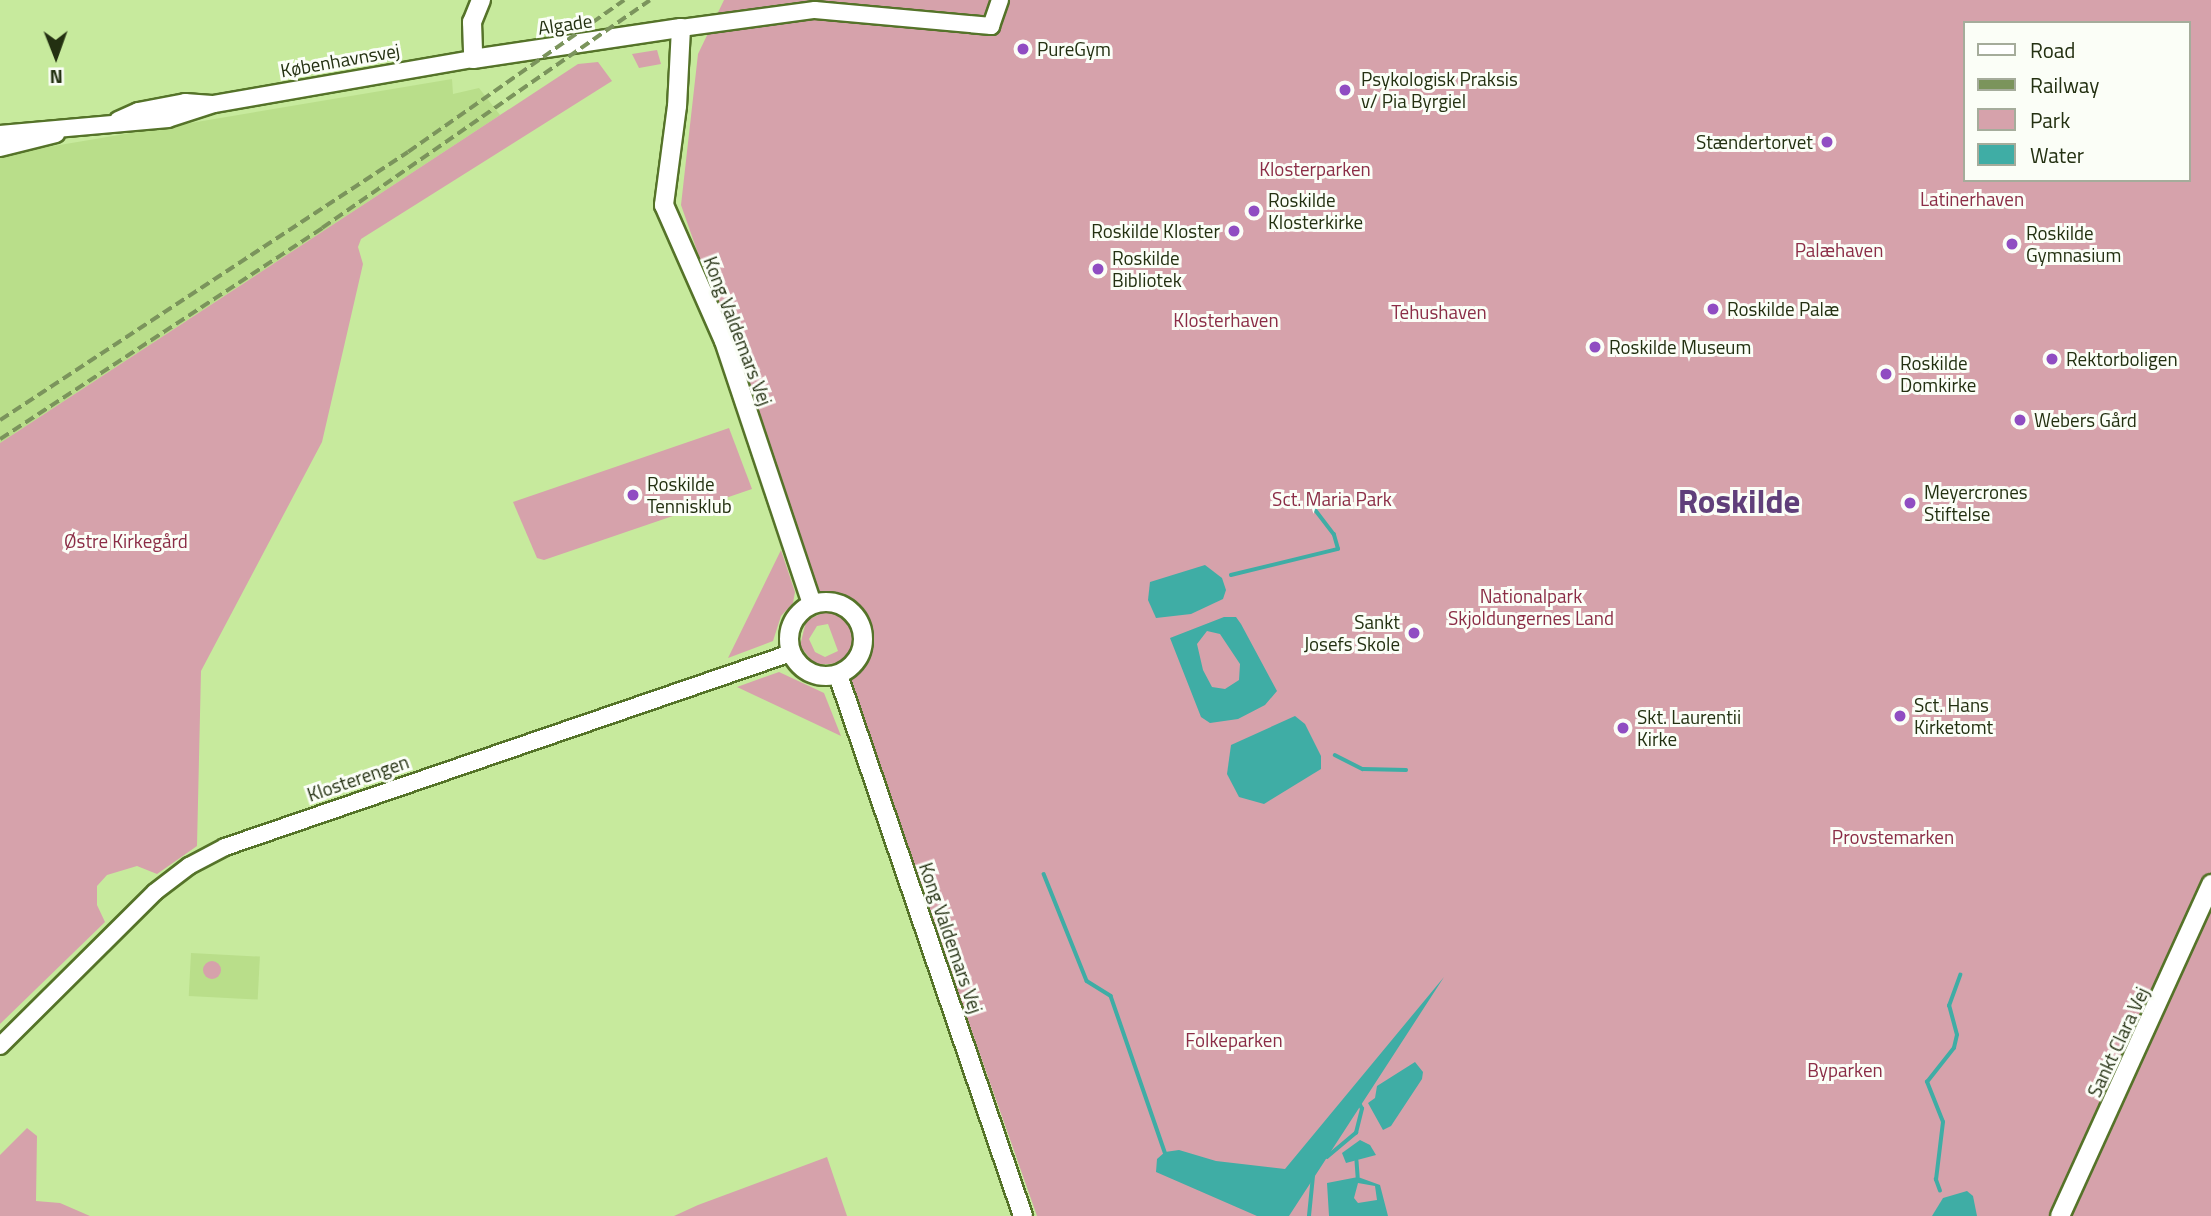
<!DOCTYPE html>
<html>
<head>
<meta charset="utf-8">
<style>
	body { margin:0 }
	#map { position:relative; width:2211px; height:1216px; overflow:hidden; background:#c7ea9d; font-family:"Titillium Web",sans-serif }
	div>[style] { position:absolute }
	.built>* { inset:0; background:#b9de8a; transform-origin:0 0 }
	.green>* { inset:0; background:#d6a2ab }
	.round { border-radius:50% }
	.water>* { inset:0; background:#3fada5 }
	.stream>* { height:3.5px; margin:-1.75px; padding:0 1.75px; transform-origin:1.75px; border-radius:1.75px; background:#3fada5 }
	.roads { filter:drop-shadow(2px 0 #557329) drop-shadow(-2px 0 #557329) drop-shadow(0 2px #557329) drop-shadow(0 -2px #557329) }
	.tertiary>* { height:16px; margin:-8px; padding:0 8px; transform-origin:8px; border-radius:8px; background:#fff }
	.secondary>* { height:18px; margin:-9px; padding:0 9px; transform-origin:9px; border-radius:9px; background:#fff }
	.secondary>.ring { margin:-9px; padding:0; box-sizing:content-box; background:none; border:18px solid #fff; border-radius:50% }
	.rail>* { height:3.5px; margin-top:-1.75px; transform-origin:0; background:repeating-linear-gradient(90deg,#7b945c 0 10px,transparent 0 15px) }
	.dots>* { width:19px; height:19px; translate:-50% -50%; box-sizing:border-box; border:4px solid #fbfef7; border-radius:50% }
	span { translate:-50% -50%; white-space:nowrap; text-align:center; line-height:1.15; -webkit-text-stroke:6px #fbfef7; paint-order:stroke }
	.street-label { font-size:19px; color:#233011 }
	.poi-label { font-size:19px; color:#233011 }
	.left { translate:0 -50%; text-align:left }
	.right { translate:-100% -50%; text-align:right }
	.park-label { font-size:19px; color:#8b2d46 }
	.town-label { font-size:33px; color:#603f7a; font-weight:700 }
	.legend { position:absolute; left:1963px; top:21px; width:228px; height:161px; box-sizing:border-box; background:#fbfef7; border:2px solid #a5ac9b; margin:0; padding:9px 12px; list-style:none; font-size:21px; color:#233011 }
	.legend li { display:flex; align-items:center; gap:14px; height:35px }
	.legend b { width:35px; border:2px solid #a5ac9b }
	.north { position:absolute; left:21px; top:21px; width:70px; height:70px; -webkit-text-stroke:5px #fbfef7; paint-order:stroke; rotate:179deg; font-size:19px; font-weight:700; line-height:28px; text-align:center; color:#233011 }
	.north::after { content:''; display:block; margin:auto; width:24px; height:32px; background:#233011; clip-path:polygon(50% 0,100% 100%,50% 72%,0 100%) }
</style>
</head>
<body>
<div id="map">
	<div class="built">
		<i style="clip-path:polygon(452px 79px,453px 94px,479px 88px,500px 115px,0 443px,0 155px)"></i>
		<i style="left:191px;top:953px;width:69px;height:43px;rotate:3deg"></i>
	</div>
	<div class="green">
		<i style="clip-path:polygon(evenodd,724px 0,2211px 0,2211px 1216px,1037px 1216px,842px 663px,815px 665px,800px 646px,806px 621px,824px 612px,681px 205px,698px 54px,724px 0,1964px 23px,2188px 23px,2188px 180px,1964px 180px,1964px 23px,724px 0,828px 624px,838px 651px,825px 657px,815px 652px,809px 639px,817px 626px,828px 624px)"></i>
		<i style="clip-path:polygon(657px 50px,661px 64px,639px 68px,632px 54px)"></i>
		<i style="clip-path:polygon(598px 62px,612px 81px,361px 239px,358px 247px,363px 264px,322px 442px,201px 671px,197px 846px,157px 874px,137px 866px,107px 875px,97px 886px,97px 905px,105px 922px,0 1024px,0 443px,578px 64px)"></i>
		<i style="clip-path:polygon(729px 428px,752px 489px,544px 560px,537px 558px,513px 502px)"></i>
		<i style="clip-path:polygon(781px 550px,795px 592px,793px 603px,781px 616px,773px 641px,728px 658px)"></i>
		<i style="clip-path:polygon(779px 672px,824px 693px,841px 736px,737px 687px)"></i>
		<i class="round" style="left:203px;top:961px;width:18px;height:18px"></i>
		<i style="clip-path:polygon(27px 1128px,37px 1136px,36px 1201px,60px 1203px,90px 1216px,0 1216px,0 1155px)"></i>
		<i style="clip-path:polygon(827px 1157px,847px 1216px,674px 1216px,698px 1205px)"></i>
	</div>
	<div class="water">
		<i style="clip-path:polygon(1205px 565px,1222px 578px,1226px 590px,1223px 599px,1191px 614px,1156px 618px,1148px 600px,1150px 582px)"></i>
		<i style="clip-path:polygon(evenodd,1224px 617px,1236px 617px,1241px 624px,1277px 691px,1265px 705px,1238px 719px,1210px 723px,1201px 717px,1170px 638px,1224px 617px,1207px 631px,1220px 634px,1240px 664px,1239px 680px,1225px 689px,1212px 687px,1203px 670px,1197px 644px,1207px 631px)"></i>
		<i style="clip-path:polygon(1295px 716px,1305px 724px,1321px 756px,1321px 769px,1264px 804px,1239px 797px,1227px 774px,1231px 745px)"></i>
		<i style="clip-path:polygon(1444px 977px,1289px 1216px,1257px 1216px,1156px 1172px,1157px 1159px,1165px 1152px,1179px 1150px,1216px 1161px,1285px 1169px)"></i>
		<i style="clip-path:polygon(1415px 1062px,1423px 1072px,1422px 1079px,1391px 1126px,1383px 1130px,1368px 1103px,1375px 1098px,1377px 1086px)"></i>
		<i style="clip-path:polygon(1360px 1140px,1370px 1145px,1376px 1155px,1346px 1163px,1342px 1153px)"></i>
		<i style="clip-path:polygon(evenodd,1358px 1177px,1380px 1185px,1388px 1216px,1329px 1216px,1327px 1183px,1358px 1177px,1358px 1183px,1375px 1186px,1377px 1200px,1358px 1203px,1354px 1198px,1358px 1183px)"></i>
		<i style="clip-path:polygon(1967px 1191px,1973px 1196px,1977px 1216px,1932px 1216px,1943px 1198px)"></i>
	</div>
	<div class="stream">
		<i style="left:1231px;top:575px;width:110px;rotate:-13.7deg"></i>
		<i style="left:1338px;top:549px;width:15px;rotate:-106deg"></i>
		<i style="left:1334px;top:535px;width:43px;rotate:-127.4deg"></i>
		<i style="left:1335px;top:755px;width:31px;rotate:27deg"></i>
		<i style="left:1363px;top:769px;width:43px;rotate:1.3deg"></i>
		<i style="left:1044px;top:874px;width:115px;rotate:68.1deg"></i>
		<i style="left:1087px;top:981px;width:28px;rotate:32deg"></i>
		<i style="left:1111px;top:996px;width:165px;rotate:70.9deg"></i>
		<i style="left:1327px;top:1157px;width:38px;rotate:-40deg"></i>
		<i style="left:1356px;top:1133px;width:25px;rotate:-76deg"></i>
		<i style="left:1362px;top:1109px;width:7px;rotate:-117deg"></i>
		<i style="left:1357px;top:1161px;width:16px;rotate:86deg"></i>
		<i style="left:1940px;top:1191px;width:12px;rotate:-110deg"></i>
		<i style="left:1936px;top:1180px;width:58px;rotate:-83.1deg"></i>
		<i style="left:1943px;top:1122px;width:43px;rotate:-111.8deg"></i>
		<i style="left:1927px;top:1082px;width:43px;rotate:-51.5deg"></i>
		<i style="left:1954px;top:1048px;width:13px;rotate:-77deg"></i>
		<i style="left:1957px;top:1035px;width:30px;rotate:-105deg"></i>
		<i style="left:1949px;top:1006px;width:33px;rotate:-70deg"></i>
		<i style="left:1309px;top:1216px;width:40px;rotate:-84.3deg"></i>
	</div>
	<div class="roads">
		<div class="tertiary">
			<i style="left:681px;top:28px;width:135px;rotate:-7.7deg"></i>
			<i style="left:815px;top:10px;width:177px;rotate:5.2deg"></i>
			<i style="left:991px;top:26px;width:28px;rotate:-71deg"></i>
			<i style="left:118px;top:120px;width:22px;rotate:-24deg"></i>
			<i style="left:138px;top:111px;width:48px;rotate:-10.8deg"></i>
			<i style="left:185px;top:102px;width:27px;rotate:4deg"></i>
			<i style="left:0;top:134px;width:169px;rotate:-5.1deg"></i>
			<i style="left:168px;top:119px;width:48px;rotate:-18.1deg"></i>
			<i style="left:214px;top:104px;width:263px;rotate:-9.9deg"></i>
			<i style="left:0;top:148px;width:58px;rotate:-14deg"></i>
			<i style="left:0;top:1046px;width:218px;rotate:-44.8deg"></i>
			<i style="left:155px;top:892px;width:43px;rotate:-37.4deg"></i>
			<i style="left:189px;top:866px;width:41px;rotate:-27.8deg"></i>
			<i style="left:225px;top:847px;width:598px;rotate:-18.92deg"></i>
		</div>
		<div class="secondary">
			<i style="left:481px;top:0;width:24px;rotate:112deg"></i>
			<i style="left:472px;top:22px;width:37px;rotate:88deg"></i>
			<i style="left:473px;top:59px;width:210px;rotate:-8.5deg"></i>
			<i style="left:681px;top:28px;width:78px;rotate:92.9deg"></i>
			<i style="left:677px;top:106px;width:100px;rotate:97.5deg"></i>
			<i style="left:664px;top:205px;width:149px;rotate:66.2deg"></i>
			<i style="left:724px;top:341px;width:277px;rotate:71.5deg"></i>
			<i class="ring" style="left:789px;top:602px;width:56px;height:56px"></i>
			<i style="left:838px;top:675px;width:572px;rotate:71.12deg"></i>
			<i style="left:2060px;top:1216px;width:365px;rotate:-65.5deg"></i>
		</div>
	</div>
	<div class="rail">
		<i style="left:0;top:420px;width:488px;rotate:-33.3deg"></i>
		<i style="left:408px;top:152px;width:264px;rotate:-35.1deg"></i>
		<i style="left:0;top:439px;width:385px;rotate:-33.2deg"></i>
		<i style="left:322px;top:228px;width:399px;rotate:-34.8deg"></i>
	</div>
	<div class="dots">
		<i style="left:1023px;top:49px;background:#904dc2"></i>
		<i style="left:1345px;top:90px;background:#904dc2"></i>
		<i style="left:1827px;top:142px;background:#904dc2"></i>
		<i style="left:1254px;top:211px;background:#904dc2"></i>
		<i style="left:1234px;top:231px;background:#904dc2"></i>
		<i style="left:2012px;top:244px;background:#904dc2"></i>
		<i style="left:1098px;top:269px;background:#904dc2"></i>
		<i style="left:1713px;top:309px;background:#904dc2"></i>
		<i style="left:1595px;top:347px;background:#904dc2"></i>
		<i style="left:2052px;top:359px;background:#904dc2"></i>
		<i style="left:1886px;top:374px;background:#904dc2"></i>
		<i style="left:2020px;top:420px;background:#904dc2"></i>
		<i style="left:633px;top:495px;background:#904dc2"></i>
		<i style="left:1910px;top:503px;background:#904dc2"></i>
		<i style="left:1414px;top:633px;background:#904dc2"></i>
		<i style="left:1900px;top:716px;background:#904dc2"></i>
		<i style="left:1623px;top:728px;background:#904dc2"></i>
	</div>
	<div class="street-label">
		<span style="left:565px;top:24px;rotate:-8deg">Algade</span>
		<span style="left:340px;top:60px;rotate:-10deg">Københavnsvej</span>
		<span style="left:738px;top:331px;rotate:69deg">Kong Valdemars Vej</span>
		<span style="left:358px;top:778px;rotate:-19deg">Klosterengen</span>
		<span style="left:951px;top:938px;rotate:71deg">Kong Valdemars Vej</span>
		<span style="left:2118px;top:1042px;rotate:-65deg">Sankt Clara Vej</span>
	</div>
	<div class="poi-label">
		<span class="left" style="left:1037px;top:49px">PureGym</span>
		<span class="left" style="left:1361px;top:90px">Psykologisk Praksis<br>v/ Pia Byrgiel</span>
		<span class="right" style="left:1813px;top:142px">Stændertorvet</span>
		<span class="left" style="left:1268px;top:211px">Roskilde<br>Klosterkirke</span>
		<span class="right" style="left:1220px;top:231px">Roskilde Kloster</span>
		<span class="left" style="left:2026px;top:244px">Roskilde<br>Gymnasium</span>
		<span class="left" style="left:1112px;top:269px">Roskilde<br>Bibliotek</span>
		<span class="left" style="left:1727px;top:309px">Roskilde Palæ</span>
		<span class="left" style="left:1609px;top:347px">Roskilde Museum</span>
		<span class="left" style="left:2066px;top:359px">Rektorboligen</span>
		<span class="left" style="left:1900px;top:374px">Roskilde<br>Domkirke</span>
		<span class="left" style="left:2034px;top:420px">Webers Gård</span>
		<span class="left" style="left:647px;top:495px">Roskilde<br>Tennisklub</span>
		<span class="left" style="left:1924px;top:503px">Meyercrones<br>Stiftelse</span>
		<span class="right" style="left:1400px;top:633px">Sankt<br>Josefs Skole</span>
		<span class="left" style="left:1914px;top:716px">Sct. Hans<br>Kirketomt</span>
		<span class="left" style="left:1637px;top:728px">Skt. Laurentii<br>Kirke</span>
	</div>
	<div class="park-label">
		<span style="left:1315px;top:169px">Klosterparken</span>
		<span style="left:1972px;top:199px">Latinerhaven</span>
		<span style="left:1839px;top:250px">Palæhaven</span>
		<span style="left:1439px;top:312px">Tehushaven</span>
		<span style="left:1226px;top:320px">Klosterhaven</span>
		<span style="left:1332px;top:499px">Sct. Maria Park</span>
		<span style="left:126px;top:541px">Østre Kirkegård</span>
		<span style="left:1531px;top:607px">Nationalpark<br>Skjoldungernes Land</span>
		<span style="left:1893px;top:837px">Provstemarken</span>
		<span style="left:1234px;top:1040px">Folkeparken</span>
		<span style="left:1845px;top:1070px">Byparken</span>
	</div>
	<div class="town-label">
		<span style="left:1739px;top:502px">Roskilde</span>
	</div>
	<ul class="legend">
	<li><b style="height:9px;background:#fff"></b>Road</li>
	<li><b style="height:9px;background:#7b945c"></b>Railway</li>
	<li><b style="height:19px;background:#d6a2ab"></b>Park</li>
	<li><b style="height:19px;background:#3fada5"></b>Water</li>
	</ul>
	<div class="north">N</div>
</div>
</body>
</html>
